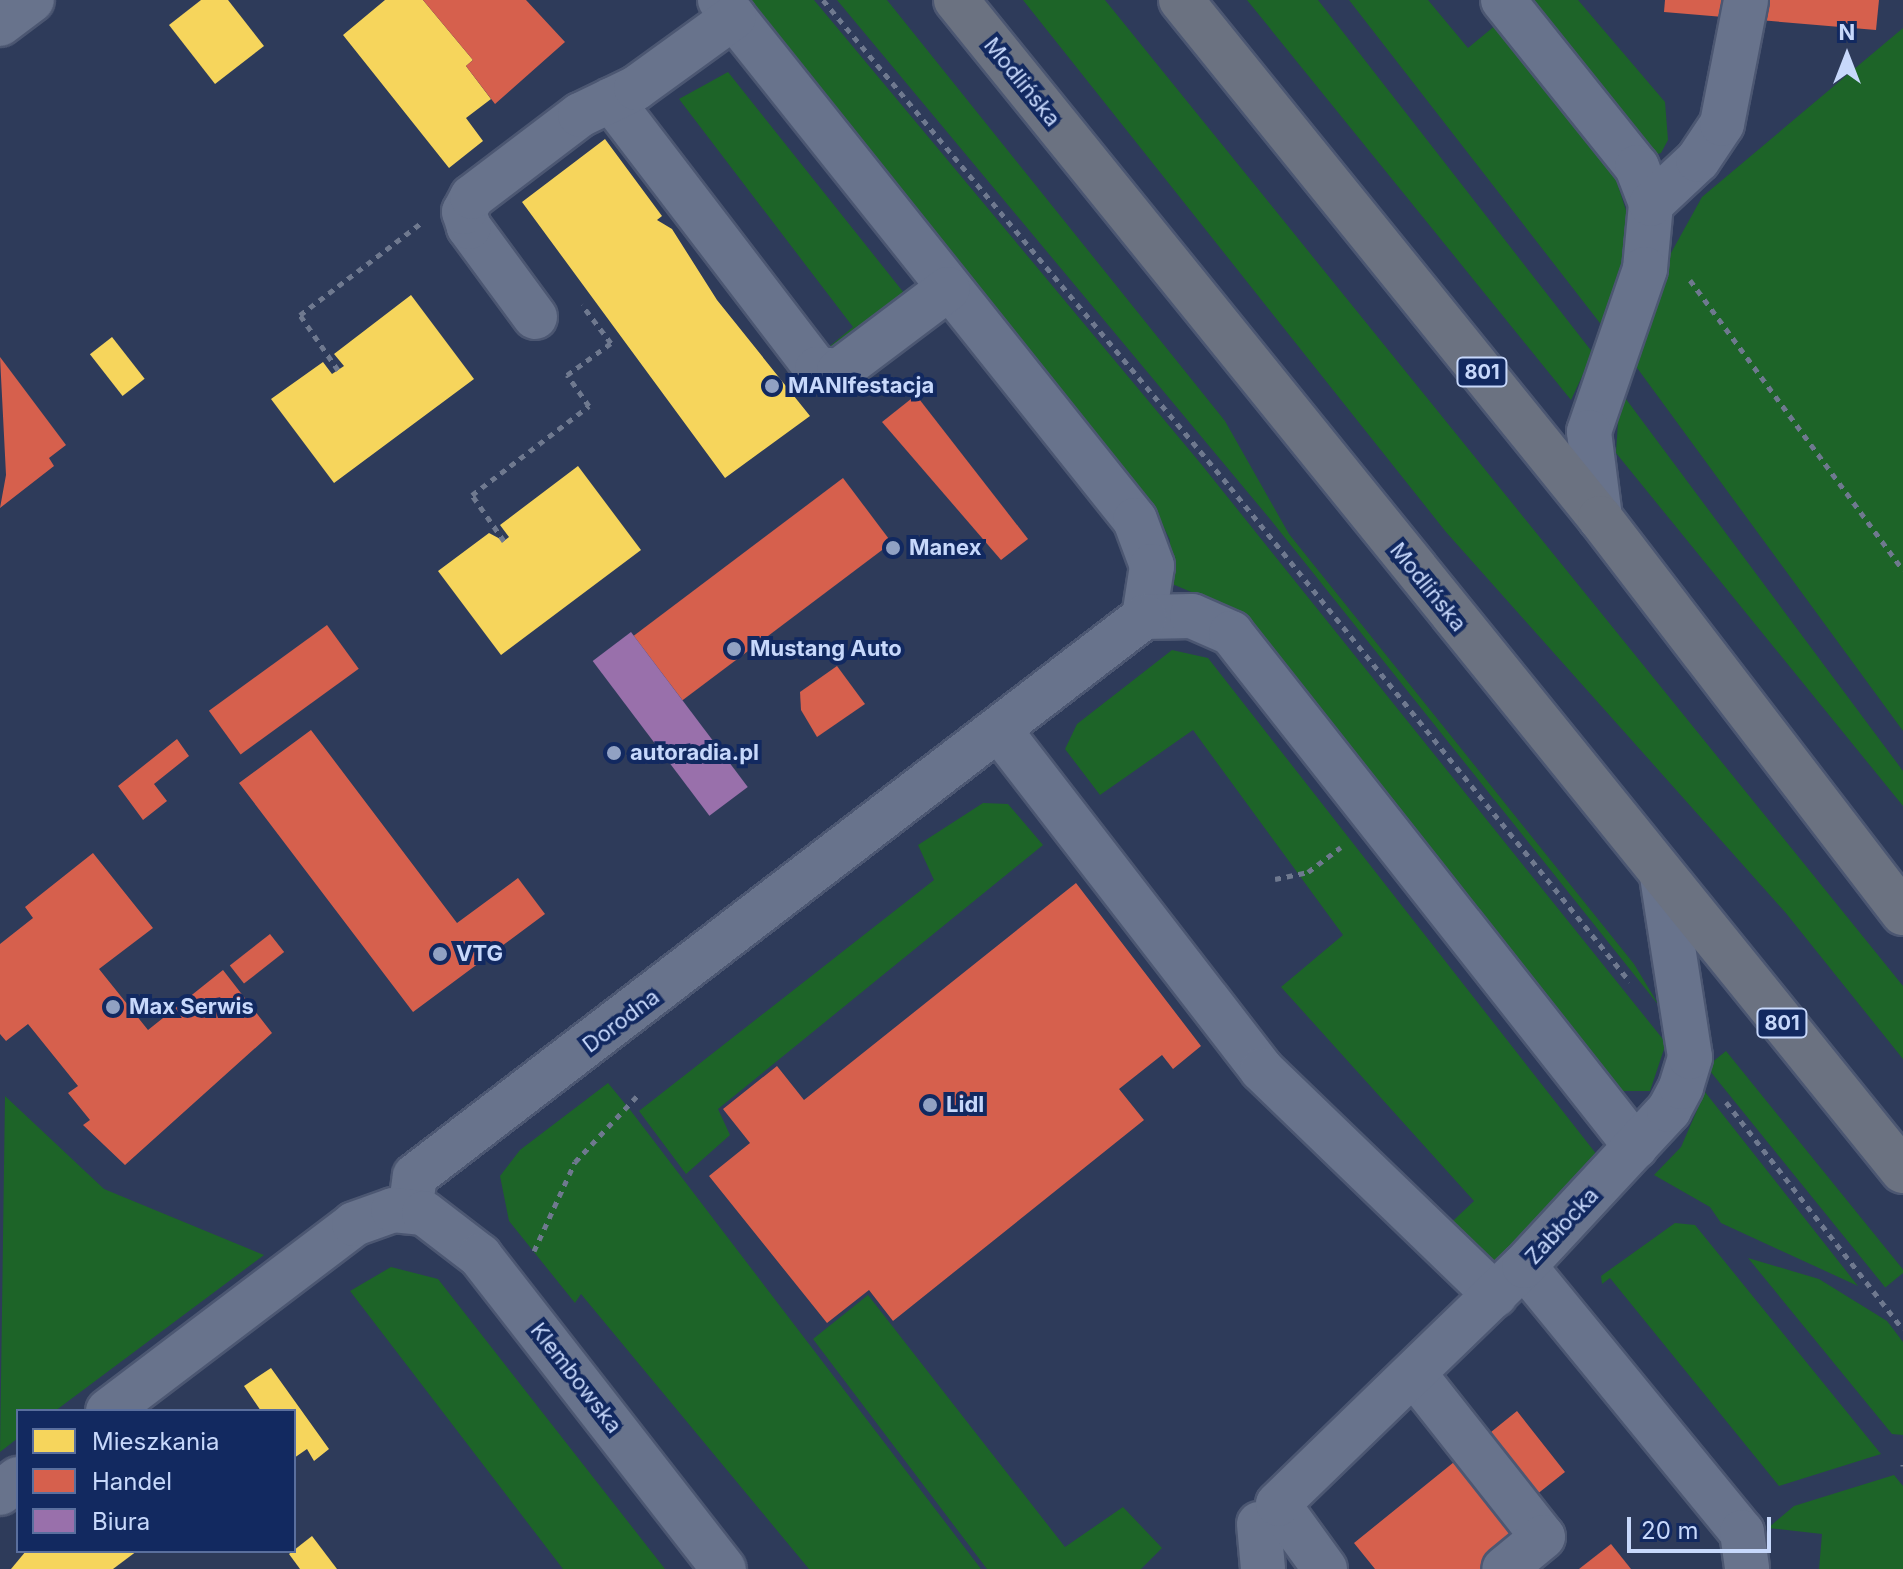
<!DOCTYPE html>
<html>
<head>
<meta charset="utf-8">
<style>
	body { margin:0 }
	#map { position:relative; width:1903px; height:1569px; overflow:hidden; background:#2e3b5a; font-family:Inter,sans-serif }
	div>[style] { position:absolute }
	.green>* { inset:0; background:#1d6428; transform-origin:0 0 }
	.homes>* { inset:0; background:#f6d55c; transform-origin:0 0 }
	.shops>* { inset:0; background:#d6604d; transform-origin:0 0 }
	.offices>* { inset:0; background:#9970ab; transform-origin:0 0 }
	.path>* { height:5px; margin-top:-2.5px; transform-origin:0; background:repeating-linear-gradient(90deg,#6f798f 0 6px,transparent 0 12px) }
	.roads { filter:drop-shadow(2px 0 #4c5772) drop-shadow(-2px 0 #4c5772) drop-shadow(0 2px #4c5772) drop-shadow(0 -2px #4c5772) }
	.minor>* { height:44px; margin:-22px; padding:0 22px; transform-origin:22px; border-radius:22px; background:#68738c }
	.major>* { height:44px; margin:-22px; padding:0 22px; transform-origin:22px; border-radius:22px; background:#6b7281 }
	.dots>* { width:22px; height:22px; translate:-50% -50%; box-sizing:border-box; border:4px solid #122960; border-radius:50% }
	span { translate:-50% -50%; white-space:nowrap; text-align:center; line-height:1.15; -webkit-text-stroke:8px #122960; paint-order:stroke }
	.shield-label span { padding:2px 6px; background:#122960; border:2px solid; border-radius:6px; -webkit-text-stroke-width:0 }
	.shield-label { font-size:20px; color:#c7d8fb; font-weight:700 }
	.street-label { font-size:22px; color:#c7d8fb }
	.poi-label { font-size:22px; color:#c7d8fb; font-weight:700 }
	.left { translate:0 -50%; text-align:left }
	.legend { position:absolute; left:16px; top:1409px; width:280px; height:144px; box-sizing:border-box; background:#122960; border:2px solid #5a6f9e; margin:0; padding:10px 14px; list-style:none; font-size:24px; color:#c7d8fb }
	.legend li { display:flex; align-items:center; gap:16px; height:40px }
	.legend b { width:40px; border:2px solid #5a6f9e }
	.north { position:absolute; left:1807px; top:16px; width:80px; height:80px; -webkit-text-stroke:6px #122960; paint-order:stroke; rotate:0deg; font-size:22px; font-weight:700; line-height:32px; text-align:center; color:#c7d8fb }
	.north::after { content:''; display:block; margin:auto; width:28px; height:36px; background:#c7d8fb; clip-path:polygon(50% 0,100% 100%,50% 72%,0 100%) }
	.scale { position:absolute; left:1627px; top:1517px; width:144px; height:36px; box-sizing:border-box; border:4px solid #c7d8fb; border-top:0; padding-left:10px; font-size:24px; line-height:28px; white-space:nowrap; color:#c7d8fb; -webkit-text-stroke:6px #122960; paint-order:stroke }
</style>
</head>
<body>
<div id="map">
	<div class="green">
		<i style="clip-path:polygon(747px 0,814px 0,1201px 464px,1666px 1043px,1650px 1091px,1618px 1091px,1229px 608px,1170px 583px,1170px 540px,1159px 518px)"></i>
		<i style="clip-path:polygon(837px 0,887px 0,1225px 421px,1289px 534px,1634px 964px,1660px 1007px,1270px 519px)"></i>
		<i style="clip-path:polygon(1023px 0,1105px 0,1903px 986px,1903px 1059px,1785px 912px,1446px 532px)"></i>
		<i style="clip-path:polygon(1247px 0,1318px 0,1593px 353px,1571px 400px)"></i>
		<i style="clip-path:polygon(1349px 0,1428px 0,1468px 48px,1497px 24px,1613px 170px,1632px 229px,1603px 327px)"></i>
		<i style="clip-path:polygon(1526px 0,1578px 0,1665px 102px,1668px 140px,1661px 153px,1654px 155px)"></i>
		<i style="clip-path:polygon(1903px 28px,1903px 731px,1632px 361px,1666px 262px,1702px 197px)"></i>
		<i style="clip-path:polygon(728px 72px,904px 293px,832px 352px,825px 350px,853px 327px,679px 99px)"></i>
		<i style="clip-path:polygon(1620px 391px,1903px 771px,1903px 806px,1616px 453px)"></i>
		<i style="clip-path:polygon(1172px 650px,1208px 658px,1601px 1160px,1488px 1268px,1438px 1235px,1474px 1201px,1281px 987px,1343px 935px,1193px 730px,1100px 795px,1065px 749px,1077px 724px)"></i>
		<i style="clip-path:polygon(983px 803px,1008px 804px,1043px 845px,718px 1109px,730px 1135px,686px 1174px,639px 1111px,934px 880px,918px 845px)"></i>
		<i style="left:1726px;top:1051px;width:284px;height:25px;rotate:51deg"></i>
		<i style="clip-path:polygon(608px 1083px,631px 1111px,981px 1569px,809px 1569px,581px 1294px,575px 1303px,509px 1221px,500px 1176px,520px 1150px)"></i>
		<i style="clip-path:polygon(1705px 1092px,1858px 1286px,1721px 1223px,1710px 1207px,1654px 1175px,1681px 1147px)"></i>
		<i style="clip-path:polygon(5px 1096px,104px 1189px,264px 1255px,55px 1411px,18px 1411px,18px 1438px,0 1452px)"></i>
		<i style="clip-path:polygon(1675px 1223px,1695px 1225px,1881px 1454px,1779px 1486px,1610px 1278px,1602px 1284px,1601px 1276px)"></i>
		<i style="clip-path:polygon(1748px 1258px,1819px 1279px,1887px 1321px,1903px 1342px,1903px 1435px,1892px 1434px)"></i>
		<i style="clip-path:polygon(391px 1267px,438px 1279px,665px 1569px,563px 1569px,350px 1291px)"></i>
		<i style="clip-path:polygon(868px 1295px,1065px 1547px,1123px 1507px,1162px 1548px,1141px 1569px,987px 1569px,813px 1339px)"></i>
		<i style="clip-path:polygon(1894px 1475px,1903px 1486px,1903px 1569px,1819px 1569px,1822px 1534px,1768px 1528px,1794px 1506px)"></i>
	</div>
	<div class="homes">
		<i style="clip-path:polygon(201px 0,228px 0,264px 46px,215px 84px,169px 25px)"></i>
		<i style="clip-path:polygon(385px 0,423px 0,473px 60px,466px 66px,491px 99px,466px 118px,483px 141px,449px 168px,343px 35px)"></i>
		<i style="clip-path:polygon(605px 139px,662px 216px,657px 220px,672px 229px,717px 300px,810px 416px,725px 478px,522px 202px)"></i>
		<i style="clip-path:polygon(411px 295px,474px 379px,334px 483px,271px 399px,323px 362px,332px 374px,344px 366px,334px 354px)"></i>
		<i style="left:112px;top:337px;width:53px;height:28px;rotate:52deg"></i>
		<i style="clip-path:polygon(578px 466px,641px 550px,501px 655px,438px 571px,489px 533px,504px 541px,509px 537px,500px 525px)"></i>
		<i style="clip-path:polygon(271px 1368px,329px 1449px,314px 1461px,307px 1449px,294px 1458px,294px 1411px,261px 1411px,244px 1386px)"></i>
		<i style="clip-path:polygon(312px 1536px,337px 1569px,300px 1569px,289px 1554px)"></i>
		<i style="clip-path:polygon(26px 1551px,137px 1551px,113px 1569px,11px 1569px)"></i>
	</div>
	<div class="shops">
		<i style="clip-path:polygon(423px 0,526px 0,565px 42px,495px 104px,466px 66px,473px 60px)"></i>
		<i style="clip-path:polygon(1665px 0,1879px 0,1876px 30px,1664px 12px)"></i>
		<i style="clip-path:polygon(0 357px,66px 445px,49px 458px,54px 466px,0 508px,6px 475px)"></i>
		<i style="clip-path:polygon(916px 395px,1028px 539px,1001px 560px,882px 422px)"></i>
		<i style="left:843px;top:478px;width:81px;height:262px;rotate:53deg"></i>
		<i style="left:327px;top:625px;width:54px;height:146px;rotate:54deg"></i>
		<i style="clip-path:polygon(837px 666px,865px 704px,817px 737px,801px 710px,800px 692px)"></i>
		<i style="clip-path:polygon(311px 730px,457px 923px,518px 878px,545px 914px,413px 1012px,239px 783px)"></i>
		<i style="clip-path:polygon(177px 739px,189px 756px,154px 784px,167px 801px,143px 820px,118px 786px)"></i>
		<i style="clip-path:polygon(93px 853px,153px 928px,99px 969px,148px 1030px,223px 970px,272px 1033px,125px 1165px,83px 1125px,90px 1120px,68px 1093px,78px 1086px,28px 1024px,6px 1041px,0 1034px,0 944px,33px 918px,25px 907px)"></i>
		<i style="clip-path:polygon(1076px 883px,1201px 1046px,1173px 1069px,1162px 1055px,1119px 1089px,1144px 1120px,893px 1321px,869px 1290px,827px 1323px,709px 1176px,750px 1143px,723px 1109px,777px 1066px,804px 1100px)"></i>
		<i style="left:270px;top:934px;width:23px;height:51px;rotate:52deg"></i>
		<i style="clip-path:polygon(1517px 1411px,1565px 1472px,1502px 1522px,1542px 1569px,1375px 1569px,1354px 1543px)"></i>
		<i style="clip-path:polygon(1611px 1544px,1631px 1569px,1579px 1569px)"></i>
	</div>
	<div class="offices">
		<i style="left:631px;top:632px;width:194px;height:48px;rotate:53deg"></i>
	</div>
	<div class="path">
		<i style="left:823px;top:0;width:635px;rotate:50.11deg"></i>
		<i style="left:1230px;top:487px;width:636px;rotate:51.06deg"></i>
		<i style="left:1690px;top:280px;width:360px;rotate:53.7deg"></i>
		<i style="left:338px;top:370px;width:67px;rotate:-124.6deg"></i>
		<i style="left:300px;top:315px;width:152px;rotate:-37.2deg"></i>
		<i style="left:504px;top:541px;width:56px;rotate:-124.8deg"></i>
		<i style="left:472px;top:495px;width:147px;rotate:-37.3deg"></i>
		<i style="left:589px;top:406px;width:38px;rotate:-125deg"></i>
		<i style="left:567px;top:375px;width:54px;rotate:-36deg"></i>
		<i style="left:611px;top:343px;width:48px;rotate:-127.3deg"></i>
		<i style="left:1275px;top:879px;width:34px;rotate:-12deg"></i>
		<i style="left:1308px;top:872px;width:41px;rotate:-37.1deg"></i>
		<i style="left:1726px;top:1102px;width:288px;rotate:52.1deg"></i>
		<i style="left:534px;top:1251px;width:98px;rotate:-65.3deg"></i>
		<i style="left:575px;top:1162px;width:92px;rotate:-46.8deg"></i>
		<i style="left:1903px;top:1464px;width:2px;rotate:90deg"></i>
	</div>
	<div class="roads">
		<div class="minor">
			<i style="left:720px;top:0;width:665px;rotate:51.41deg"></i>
			<i style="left:1135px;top:520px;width:49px;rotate:69.7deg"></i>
			<i style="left:1152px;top:566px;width:52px;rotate:98.9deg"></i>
			<i style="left:1503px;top:0;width:214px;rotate:51.3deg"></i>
			<i style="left:1637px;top:167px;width:40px;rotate:69deg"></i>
			<i style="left:1651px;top:204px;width:65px;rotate:95.3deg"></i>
			<i style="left:1645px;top:269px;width:172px;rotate:109deg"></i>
			<i style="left:1589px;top:432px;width:87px;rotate:82.7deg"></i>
			<i style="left:0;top:24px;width:40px;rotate:-37deg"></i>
			<i style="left:611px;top:100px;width:339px;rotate:52.6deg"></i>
			<i style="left:817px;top:369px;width:22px;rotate:5deg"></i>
			<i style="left:839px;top:371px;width:136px;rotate:-37deg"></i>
			<i style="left:1651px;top:204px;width:64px;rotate:-43.1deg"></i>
			<i style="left:1698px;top:160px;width:43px;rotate:-56.3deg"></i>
			<i style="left:1722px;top:124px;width:126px;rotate:-79deg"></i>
			<i style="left:535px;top:317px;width:112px;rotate:-126.3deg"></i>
			<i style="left:469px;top:227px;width:16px;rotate:-108deg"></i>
			<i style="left:464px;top:212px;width:17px;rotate:-62deg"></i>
			<i style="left:472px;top:197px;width:136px;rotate:-37.2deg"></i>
			<i style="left:580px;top:115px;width:62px;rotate:-25.7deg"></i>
			<i style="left:636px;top:88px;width:121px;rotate:-35.9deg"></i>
			<i style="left:1144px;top:617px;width:48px;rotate:-1.2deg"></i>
			<i style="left:1192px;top:616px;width:43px;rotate:23.6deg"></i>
			<i style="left:1231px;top:633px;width:654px;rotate:51.76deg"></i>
			<i style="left:1000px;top:731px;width:428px;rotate:52.3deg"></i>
			<i style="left:1262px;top:1070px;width:324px;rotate:44deg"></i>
			<i style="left:410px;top:1211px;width:35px;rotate:-82deg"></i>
			<i style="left:415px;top:1176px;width:919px;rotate:-37.48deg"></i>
			<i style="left:1524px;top:1266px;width:344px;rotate:50.7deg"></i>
			<i style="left:1742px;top:1532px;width:37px;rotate:82deg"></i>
			<i style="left:1415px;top:1375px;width:206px;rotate:51.7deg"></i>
			<i style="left:1543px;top:1537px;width:50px;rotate:140.6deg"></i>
			<i style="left:108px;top:1411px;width:309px;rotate:-37.2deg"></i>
			<i style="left:354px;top:1224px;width:41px;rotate:-19.7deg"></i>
			<i style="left:393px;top:1210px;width:31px;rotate:6deg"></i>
			<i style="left:424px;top:1213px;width:71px;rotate:37.5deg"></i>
			<i style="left:480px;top:1256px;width:397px;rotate:52.1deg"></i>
			<i style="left:0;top:1493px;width:23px;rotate:-38deg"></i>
			<i style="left:1259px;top:1524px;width:45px;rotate:84.9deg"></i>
			<i style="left:1325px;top:1569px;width:80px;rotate:-125.9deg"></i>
			<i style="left:1278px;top:1504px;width:342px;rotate:-44.1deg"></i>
			<i style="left:1524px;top:1266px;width:213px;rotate:-47.1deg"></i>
			<i style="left:1669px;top:1110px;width:26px;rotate:-62deg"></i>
			<i style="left:1681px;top:1087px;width:31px;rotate:-73deg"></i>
			<i style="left:1690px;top:1057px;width:183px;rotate:-98.8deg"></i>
		</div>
		<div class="major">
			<i style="left:956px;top:0;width:1506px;rotate:51.04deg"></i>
			<i style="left:1181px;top:0;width:666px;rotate:51.03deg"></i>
			<i style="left:1600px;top:518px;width:498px;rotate:52.5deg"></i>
		</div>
	</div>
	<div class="dots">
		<i style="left:772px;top:386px;background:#91a1c3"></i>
		<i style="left:893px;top:548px;background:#91a1c3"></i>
		<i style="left:734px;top:649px;background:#91a1c3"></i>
		<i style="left:614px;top:753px;background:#91a1c3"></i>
		<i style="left:440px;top:954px;background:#91a1c3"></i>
		<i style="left:113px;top:1007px;background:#91a1c3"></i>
		<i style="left:930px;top:1105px;background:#91a1c3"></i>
	</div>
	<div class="shield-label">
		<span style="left:1482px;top:372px">801</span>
		<span style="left:1782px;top:1023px">801</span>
	</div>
	<div class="street-label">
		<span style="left:1022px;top:82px;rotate:51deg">Modlińska</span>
		<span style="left:1428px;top:587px;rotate:51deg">Modlińska</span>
		<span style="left:621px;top:1021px;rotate:-37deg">Dorodna</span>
		<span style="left:1562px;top:1226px;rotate:-47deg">Zabłocka</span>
		<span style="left:576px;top:1378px;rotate:52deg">Klembowska</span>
	</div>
	<div class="poi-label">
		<span class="left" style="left:788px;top:386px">MANIfestacja</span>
		<span class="left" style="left:909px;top:548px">Manex</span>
		<span class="left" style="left:750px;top:649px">Mustang Auto</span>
		<span class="left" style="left:630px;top:753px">autoradia.pl</span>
		<span class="left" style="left:456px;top:954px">VTG</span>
		<span class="left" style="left:129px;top:1007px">Max Serwis</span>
		<span class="left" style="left:946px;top:1105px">Lidl</span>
	</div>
	<ul class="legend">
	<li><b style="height:22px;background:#f6d55c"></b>Mieszkania</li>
	<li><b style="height:22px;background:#d6604d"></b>Handel</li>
	<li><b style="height:22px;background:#9970ab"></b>Biura</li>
	</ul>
	<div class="north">N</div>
	<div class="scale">20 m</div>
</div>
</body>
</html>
